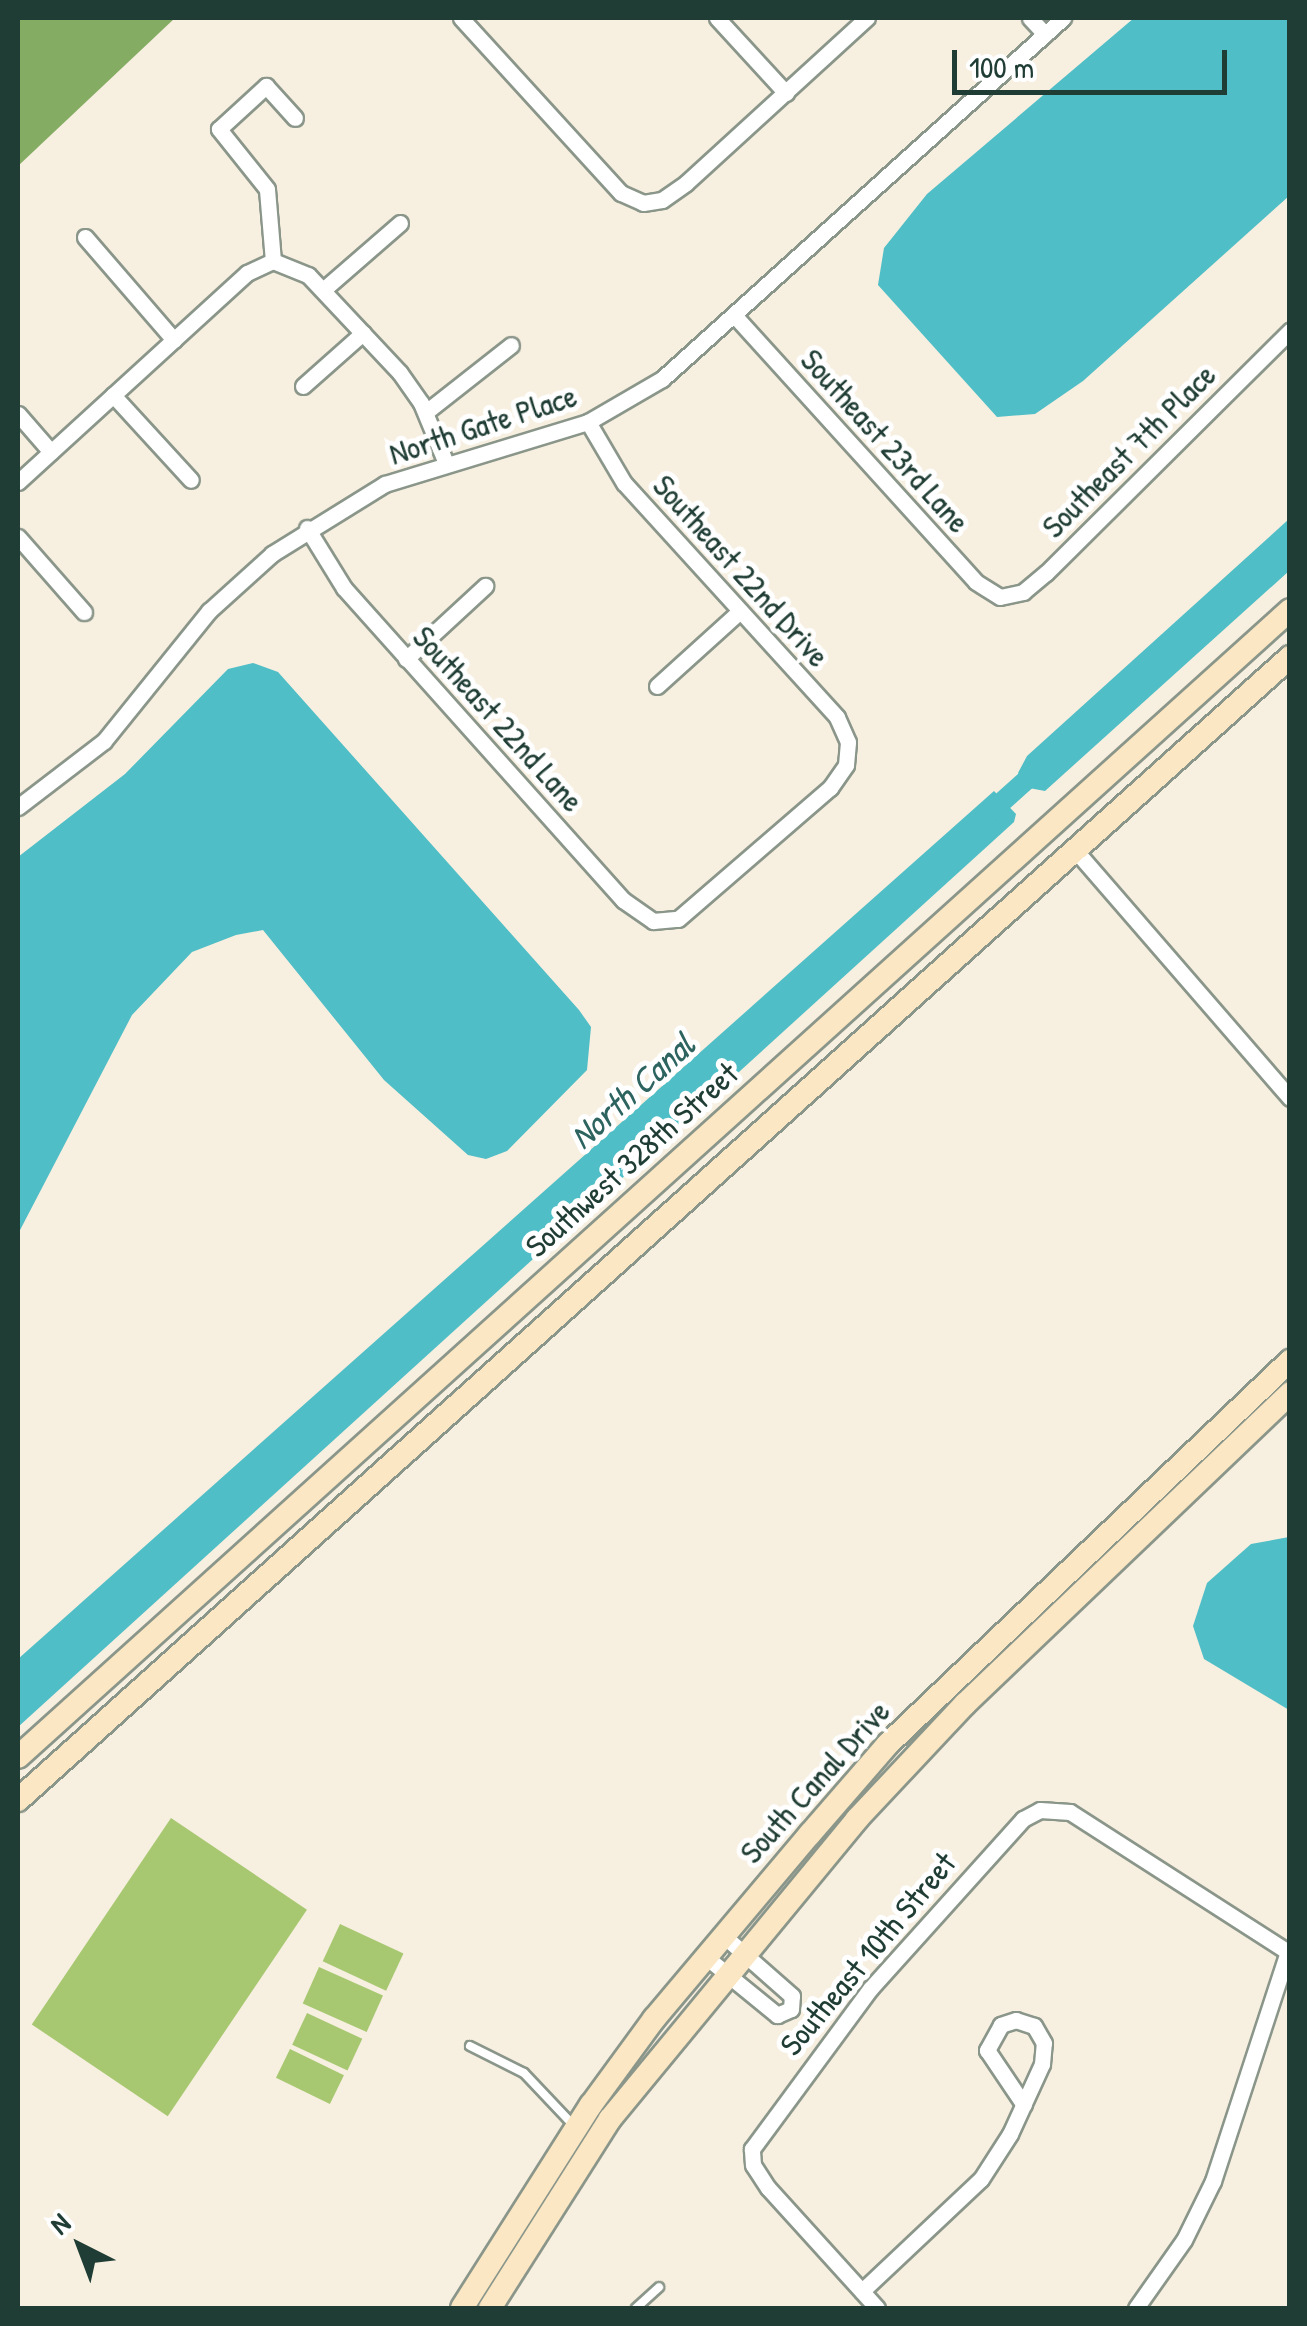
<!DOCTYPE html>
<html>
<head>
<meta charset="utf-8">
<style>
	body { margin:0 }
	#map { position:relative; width:1307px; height:2326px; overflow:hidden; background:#f7efe0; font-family:"Patrick Hand",sans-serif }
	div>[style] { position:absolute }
	.green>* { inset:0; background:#a7c871; transform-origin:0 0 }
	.forest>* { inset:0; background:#85ac63 }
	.water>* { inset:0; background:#4fbec6 }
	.canal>* { height:20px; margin:-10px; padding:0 10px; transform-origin:10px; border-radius:10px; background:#4fbec6 }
	.roads { filter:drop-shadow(2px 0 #8b968a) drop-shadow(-2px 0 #8b968a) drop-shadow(0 2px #8b968a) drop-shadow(0 -2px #8b968a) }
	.lane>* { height:8px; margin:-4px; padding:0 4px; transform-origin:4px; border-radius:4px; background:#fff }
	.street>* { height:15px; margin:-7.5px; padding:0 7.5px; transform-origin:7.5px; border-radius:7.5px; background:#fff }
	.secondary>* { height:22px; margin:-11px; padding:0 11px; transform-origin:11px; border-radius:11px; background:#fbe7c3 }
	span { translate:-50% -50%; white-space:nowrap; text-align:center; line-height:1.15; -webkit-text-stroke:10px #fff; paint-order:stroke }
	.street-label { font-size:32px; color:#1f3d34 }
	.water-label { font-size:35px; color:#2d6460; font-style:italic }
	.frame { position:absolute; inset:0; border:20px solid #1f3d34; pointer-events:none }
	.north { position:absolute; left:30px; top:2196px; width:100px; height:100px; -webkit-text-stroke:8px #fff; paint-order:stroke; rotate:318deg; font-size:28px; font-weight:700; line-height:40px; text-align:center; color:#1f3d34 }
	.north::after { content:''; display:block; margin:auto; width:35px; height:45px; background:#1f3d34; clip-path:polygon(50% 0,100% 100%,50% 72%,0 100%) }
	.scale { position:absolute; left:952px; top:50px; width:275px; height:45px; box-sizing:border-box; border:5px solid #1f3d34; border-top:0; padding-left:12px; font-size:30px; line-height:35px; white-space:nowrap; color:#1f3d34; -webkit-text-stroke:8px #fff; paint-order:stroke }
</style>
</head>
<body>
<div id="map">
	<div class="green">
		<i style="left:171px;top:1818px;width:164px;height:249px;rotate:34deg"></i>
		<i style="left:340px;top:1924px;width:70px;height:41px;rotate:25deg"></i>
		<i style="left:319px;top:1967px;width:70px;height:40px;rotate:24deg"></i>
		<i style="left:307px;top:2013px;width:61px;height:35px;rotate:25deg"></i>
		<i style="left:290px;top:2049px;width:60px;height:32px;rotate:26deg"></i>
	</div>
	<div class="forest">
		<i style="clip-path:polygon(18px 18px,175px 18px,18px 166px)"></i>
	</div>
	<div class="water">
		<i style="clip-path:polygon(1134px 18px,1289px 18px,1289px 196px,1083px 381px,1035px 414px,997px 417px,878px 285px,884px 248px,927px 194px)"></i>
		<i style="clip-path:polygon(1289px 519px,1289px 571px,1045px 791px,1029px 788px,1018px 773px,1027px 756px)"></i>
		<i style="clip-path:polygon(253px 663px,278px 672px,579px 1010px,591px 1027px,587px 1070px,507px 1151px,486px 1159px,468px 1155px,384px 1080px,263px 930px,236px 935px,192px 952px,132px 1015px,18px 1234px,18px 857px,125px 774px,228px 669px)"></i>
		<i style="clip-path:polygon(994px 791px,1016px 814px,1014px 822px,18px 1727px,18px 1659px)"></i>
		<i style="clip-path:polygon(1289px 1537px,1290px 1537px,1289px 1710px,1204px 1659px,1193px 1626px,1207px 1583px,1251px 1544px)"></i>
	</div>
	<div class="canal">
		<i style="left:985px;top:817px;width:76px;rotate:-41.8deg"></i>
	</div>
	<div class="roads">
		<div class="lane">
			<i style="left:470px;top:2046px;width:60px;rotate:26.6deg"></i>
			<i style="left:524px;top:2073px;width:74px;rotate:46.6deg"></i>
			<i style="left:636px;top:2308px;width:31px;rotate:-42deg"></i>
		</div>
		<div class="street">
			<i style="left:461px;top:18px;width:237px;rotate:47.6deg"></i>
			<i style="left:621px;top:193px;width:24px;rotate:24deg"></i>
			<i style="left:643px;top:203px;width:19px;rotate:-9deg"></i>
			<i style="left:662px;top:200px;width:29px;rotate:-35deg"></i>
			<i style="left:686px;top:183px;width:245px;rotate:-42.4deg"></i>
			<i style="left:717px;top:18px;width:102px;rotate:47.4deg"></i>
			<i style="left:1030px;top:18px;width:22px;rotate:47deg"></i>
			<i style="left:85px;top:237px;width:136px;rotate:49.2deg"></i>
			<i style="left:273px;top:261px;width:72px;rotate:-94.8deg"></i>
			<i style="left:267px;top:189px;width:77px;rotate:-128.7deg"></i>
			<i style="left:219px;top:129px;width:64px;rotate:-42.5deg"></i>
			<i style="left:266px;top:86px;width:43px;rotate:47.8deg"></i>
			<i style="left:323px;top:290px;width:102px;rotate:-41deg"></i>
			<i style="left:734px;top:315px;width:360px;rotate:47.8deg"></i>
			<i style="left:976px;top:582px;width:28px;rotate:32deg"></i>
			<i style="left:1000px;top:597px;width:24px;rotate:-12deg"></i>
			<i style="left:1023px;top:592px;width:30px;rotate:-40deg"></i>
			<i style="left:1046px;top:573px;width:344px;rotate:-44.8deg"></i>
			<i style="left:303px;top:386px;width:80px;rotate:-41.5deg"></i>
			<i style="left:113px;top:395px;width:115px;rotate:47.5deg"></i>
			<i style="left:426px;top:412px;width:108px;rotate:-38.2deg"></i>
			<i style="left:18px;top:414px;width:50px;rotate:49deg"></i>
			<i style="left:18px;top:482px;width:310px;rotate:-42.4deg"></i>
			<i style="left:247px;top:273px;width:29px;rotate:-25deg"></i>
			<i style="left:273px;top:261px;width:38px;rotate:22deg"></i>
			<i style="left:308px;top:275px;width:134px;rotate:46.8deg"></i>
			<i style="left:400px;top:373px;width:37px;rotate:55deg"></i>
			<i style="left:421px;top:403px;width:63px;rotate:67.5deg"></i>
			<i style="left:307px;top:528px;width:70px;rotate:58.3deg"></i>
			<i style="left:344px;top:588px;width:419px;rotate:48.2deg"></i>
			<i style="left:623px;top:900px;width:37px;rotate:35deg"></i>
			<i style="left:653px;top:921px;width:25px;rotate:-5deg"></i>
			<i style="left:678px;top:919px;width:201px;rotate:-40.8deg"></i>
			<i style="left:830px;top:788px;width:28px;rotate:-55deg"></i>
			<i style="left:846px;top:765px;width:23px;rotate:-85deg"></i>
			<i style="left:848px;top:742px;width:27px;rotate:-114deg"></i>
			<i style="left:837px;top:717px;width:316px;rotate:-132.3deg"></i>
			<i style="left:624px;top:483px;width:71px;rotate:-120.5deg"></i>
			<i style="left:18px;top:537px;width:100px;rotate:48.7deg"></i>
			<i style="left:406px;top:659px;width:108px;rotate:-42.7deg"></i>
			<i style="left:657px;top:686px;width:112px;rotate:-42.1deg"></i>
			<i style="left:18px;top:807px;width:108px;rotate:-37.5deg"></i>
			<i style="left:104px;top:741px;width:167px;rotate:-51.1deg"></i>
			<i style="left:209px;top:611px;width:85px;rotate:-42.1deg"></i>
			<i style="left:272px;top:554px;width:133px;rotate:-31.8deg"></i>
			<i style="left:385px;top:484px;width:212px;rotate:-17deg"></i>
			<i style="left:588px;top:422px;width:86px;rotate:-30.2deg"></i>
			<i style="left:662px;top:379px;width:540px;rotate:-42deg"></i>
			<i style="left:1076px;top:851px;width:327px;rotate:49.1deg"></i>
			<i style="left:706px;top:1957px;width:92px;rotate:39.2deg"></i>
			<i style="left:777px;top:2015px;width:15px;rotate:-23deg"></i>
			<i style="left:791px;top:2009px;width:13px;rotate:-86deg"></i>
			<i style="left:792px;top:1996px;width:91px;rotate:-138.6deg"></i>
			<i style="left:862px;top:2291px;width:163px;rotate:-43.3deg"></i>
			<i style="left:981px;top:2179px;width:54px;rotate:-57.2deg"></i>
			<i style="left:1010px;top:2134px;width:77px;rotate:-65.4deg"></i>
			<i style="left:1042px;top:2064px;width:21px;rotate:-85deg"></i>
			<i style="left:1044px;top:2043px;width:20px;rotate:-120deg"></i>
			<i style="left:1034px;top:2026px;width:19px;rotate:-162deg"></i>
			<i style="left:1016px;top:2020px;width:16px;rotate:162deg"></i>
			<i style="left:1001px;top:2025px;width:29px;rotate:119deg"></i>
			<i style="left:987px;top:2050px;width:66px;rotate:56.1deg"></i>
			<i style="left:877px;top:2308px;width:162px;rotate:-132.2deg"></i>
			<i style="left:768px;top:2188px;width:27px;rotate:-123deg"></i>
			<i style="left:753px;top:2165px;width:16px;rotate:-94deg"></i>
			<i style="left:752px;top:2149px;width:199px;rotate:-53.6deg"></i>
			<i style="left:870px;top:1989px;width:229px;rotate:-48deg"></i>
			<i style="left:1023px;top:1819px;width:19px;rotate:-28deg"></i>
			<i style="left:1040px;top:1810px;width:30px;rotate:4deg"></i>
			<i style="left:1070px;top:1812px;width:261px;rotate:32.7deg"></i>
			<i style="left:1136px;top:2308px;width:83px;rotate:-54.8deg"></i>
			<i style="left:1184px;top:2240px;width:66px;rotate:-63.8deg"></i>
			<i style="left:1213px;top:2181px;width:241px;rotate:-71.9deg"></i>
		</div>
		<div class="secondary">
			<i style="left:18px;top:1757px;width:1713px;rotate:-42.04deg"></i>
			<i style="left:18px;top:1800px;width:1710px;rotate:-41.94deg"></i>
			<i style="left:462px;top:2308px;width:241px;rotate:-57.6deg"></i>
			<i style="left:591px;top:2105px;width:107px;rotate:-53.8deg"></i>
			<i style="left:654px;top:2019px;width:242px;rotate:-49.9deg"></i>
			<i style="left:810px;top:1834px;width:118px;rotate:-49.1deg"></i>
			<i style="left:887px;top:1745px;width:557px;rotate:-43.62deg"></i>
			<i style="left:490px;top:2308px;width:224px;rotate:-57.6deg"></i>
			<i style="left:610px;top:2119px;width:389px;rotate:-50.5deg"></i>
			<i style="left:857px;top:1819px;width:158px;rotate:-46.8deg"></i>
			<i style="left:965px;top:1704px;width:450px;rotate:-43.7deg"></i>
		</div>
	</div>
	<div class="street-label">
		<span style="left:483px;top:425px;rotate:-18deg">North Gate Place</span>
		<span style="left:885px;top:441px;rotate:48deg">Southeast 23rd Lane</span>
		<span style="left:1129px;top:451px;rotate:-45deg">Southeast 7th Place</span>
		<span style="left:741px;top:571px;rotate:48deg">Southeast 22nd Drive</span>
		<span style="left:498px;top:719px;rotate:48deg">Southeast 22nd Lane</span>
		<span style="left:632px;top:1160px;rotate:-42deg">Southwest 328th Street</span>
		<span style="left:815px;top:1782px;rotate:-48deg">South Canal Drive</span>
		<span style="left:868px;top:1954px;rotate:-50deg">Southeast 10th Street</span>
	</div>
	<div class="water-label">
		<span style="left:632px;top:1091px;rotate:-42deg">North Canal</span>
	</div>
	<div class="frame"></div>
	<div class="north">N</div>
	<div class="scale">100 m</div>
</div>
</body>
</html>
